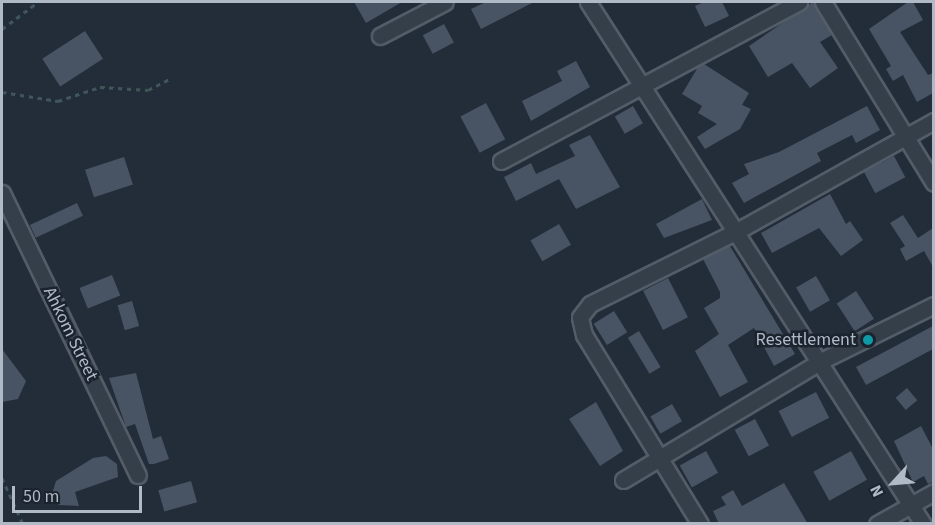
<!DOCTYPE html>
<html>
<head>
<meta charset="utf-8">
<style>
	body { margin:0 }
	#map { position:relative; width:935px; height:525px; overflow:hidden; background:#222d39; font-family:"Source Sans 3",sans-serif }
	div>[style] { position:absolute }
	.building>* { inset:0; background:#485463; transform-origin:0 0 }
	.path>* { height:3px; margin-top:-1.5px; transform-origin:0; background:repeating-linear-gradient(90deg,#415658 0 4.5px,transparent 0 9px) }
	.roads { filter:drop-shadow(2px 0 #535c67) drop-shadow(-2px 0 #535c67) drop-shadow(0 2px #535c67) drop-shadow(0 -2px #535c67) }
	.street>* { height:15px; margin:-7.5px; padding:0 7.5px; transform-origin:7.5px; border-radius:7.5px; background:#353f4a }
	.dots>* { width:16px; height:16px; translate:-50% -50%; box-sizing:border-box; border:3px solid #1b242e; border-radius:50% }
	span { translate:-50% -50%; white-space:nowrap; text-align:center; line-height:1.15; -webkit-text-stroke:5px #1b242e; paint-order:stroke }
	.street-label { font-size:18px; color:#b0b9c6 }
	.poi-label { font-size:18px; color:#b0b9c6 }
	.right { translate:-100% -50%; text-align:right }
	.frame { position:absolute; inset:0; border:3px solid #b0b9c6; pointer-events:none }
	.north { position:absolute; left:863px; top:453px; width:60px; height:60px; -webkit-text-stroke:4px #1b242e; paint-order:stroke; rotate:244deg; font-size:16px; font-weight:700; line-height:24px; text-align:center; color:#b0b9c6 }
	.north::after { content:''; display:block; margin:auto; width:21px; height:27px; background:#b0b9c6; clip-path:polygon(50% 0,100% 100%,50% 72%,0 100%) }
	.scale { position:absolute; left:12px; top:486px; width:130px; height:27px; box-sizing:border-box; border:3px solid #b0b9c6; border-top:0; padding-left:8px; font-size:18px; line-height:21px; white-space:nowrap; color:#b0b9c6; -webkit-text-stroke:4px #1b242e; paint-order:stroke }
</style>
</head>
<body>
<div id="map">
	<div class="building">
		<i style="clip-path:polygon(354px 2px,402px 2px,366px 23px)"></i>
		<i style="clip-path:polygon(486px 2px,534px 2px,481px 29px,471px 9px)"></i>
		<i style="clip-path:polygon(704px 2px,722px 2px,729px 16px,705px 27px,695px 6px)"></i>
		<i style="clip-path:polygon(813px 2px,832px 35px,820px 42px,838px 68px,810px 88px,792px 63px,768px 77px,749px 46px)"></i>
		<i style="clip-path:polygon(908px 2px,913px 2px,923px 20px,900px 32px,928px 75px,933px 73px,933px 93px,917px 102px,903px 75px,893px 81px,886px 69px,891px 66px,869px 29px)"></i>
		<i style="left:444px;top:24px;width:21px;height:24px;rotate:62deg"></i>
		<i style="left:85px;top:31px;width:33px;height:51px;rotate:57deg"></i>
		<i style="clip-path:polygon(576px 61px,590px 87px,531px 121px,522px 101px,562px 81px,557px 71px)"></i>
		<i style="clip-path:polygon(704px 64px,749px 93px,742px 105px,751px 109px,740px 129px,705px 149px,697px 137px,717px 124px,698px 113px,702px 106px,682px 94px,698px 67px)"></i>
		<i style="left:486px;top:103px;width:41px;height:29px;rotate:62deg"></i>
		<i style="left:633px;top:106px;width:20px;height:21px;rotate:60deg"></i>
		<i style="clip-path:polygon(867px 106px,880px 130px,856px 143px,852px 135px,817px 153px,821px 161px,744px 203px,732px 183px,749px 174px,744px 164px,779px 152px)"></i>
		<i style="clip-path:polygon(590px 135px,620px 187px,576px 209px,559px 179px,516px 201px,504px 177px,531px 163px,536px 174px,575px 156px,569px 145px)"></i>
		<i style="left:894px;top:156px;width:24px;height:34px;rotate:62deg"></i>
		<i style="left:124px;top:157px;width:29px;height:41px;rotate:72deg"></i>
		<i style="clip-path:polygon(830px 194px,846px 224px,850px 221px,863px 240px,841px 256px,819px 228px,772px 253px,761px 233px)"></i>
		<i style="clip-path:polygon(702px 199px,712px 220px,664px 238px,656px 224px)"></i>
		<i style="left:77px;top:203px;width:14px;height:52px;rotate:65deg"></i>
		<i style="clip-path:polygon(903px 215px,918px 238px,933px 228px,933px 267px,924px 251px,906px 261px,900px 249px,905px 246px,890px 223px)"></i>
		<i style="left:559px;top:224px;width:24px;height:33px;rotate:60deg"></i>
		<i style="clip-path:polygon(730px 246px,795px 354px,774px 366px,754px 328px,728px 345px,748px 382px,720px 397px,695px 351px,719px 334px,704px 308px,720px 298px,720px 292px,703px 259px)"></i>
		<i style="left:112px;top:275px;width:22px;height:35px;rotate:68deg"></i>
		<i style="left:816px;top:276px;width:28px;height:23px;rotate:60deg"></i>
		<i style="left:668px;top:278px;width:44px;height:28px;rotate:63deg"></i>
		<i style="left:856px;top:291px;width:33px;height:23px;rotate:57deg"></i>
		<i style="left:132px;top:301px;width:26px;height:15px;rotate:74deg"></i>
		<i style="left:614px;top:311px;width:25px;height:24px;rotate:58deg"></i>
		<i style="clip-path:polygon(933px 326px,933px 349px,866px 385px,856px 367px)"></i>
		<i style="left:639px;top:331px;width:42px;height:13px;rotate:59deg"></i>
		<i style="clip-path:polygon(2px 349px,26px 381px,18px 399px,2px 402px)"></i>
		<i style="clip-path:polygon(136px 373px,153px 439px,161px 436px,169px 459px,154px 464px,149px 464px,135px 424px,126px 427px,109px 378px)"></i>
		<i style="left:907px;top:388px;width:16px;height:15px;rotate:50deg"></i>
		<i style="left:816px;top:392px;width:29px;height:42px;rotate:63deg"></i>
		<i style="clip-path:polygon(596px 402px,623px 451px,600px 466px,569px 419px)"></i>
		<i style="left:672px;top:404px;width:20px;height:25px;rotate:60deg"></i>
		<i style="left:755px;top:419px;width:30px;height:23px;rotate:62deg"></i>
		<i style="clip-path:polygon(921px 426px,933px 449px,933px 482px,928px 484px,924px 476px,913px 482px,894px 441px)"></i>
		<i style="left:706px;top:451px;width:25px;height:30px;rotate:61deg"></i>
		<i style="left:851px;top:451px;width:33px;height:43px;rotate:61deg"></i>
		<i style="clip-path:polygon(106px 456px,117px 464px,118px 477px,75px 492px,79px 506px,59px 505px,52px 494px,56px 481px,93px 458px)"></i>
		<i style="left:191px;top:481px;width:22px;height:34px;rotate:74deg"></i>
		<i style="clip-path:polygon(784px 483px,808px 524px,719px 524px,713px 511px,726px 505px,721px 497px,733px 490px,742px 506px)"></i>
	</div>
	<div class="path">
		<i style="left:2px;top:29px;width:45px;rotate:-36.9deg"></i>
		<i style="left:2px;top:92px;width:57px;rotate:9.1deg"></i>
		<i style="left:58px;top:101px;width:44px;rotate:-18.4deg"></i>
		<i style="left:100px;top:87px;width:48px;rotate:3.6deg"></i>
		<i style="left:148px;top:90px;width:25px;rotate:-27deg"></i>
		<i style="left:2px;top:478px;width:51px;rotate:65.5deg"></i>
	</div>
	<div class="roads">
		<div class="street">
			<i style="left:588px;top:2px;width:620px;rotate:57.31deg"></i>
			<i style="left:823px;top:2px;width:212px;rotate:58.5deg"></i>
			<i style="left:380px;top:36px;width:73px;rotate:-27.6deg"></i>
			<i style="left:501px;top:161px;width:338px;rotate:-28.1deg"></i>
			<i style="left:2px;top:193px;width:313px;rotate:64.3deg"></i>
			<i style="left:623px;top:480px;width:231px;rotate:-31deg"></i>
			<i style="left:821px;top:361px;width:126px;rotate:-26.4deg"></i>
			<i style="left:700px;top:524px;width:222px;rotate:-121.5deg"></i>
			<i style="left:584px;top:335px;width:18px;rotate:-103deg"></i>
			<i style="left:580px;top:317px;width:16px;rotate:-52deg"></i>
			<i style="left:590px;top:304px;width:164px;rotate:-26.4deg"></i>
			<i style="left:737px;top:231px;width:226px;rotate:-29.2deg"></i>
			<i style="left:877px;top:524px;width:65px;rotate:-29.3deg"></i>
		</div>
	</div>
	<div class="dots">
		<i style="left:868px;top:340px;background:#0f9aa8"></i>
	</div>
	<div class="street-label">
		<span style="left:70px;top:334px;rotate:64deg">Ahkom Street</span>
	</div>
	<div class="poi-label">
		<span class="right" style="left:856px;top:340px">Resettlement</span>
	</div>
	<div class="frame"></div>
	<div class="north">N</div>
	<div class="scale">50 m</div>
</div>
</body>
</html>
